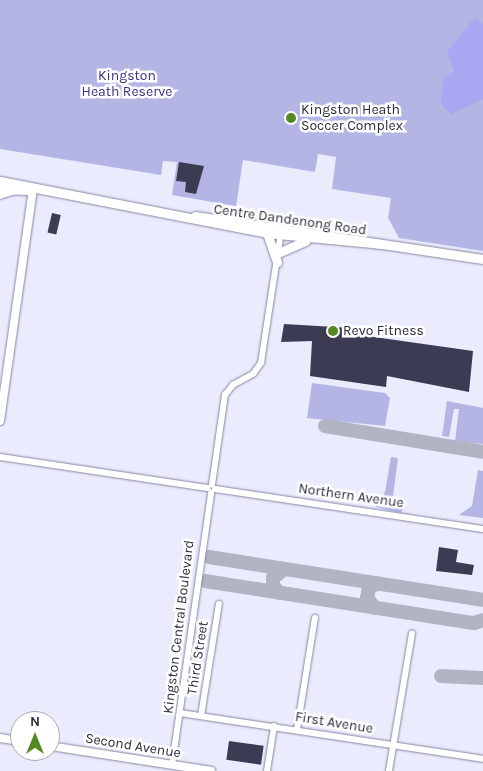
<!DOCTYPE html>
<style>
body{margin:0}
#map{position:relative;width:483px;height:771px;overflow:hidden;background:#eaebfd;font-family:Karla,sans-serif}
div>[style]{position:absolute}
.green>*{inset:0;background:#b4b5e5}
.water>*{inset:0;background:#a7a7f2}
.taxiway>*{height:14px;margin:-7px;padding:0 7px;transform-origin:7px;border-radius:7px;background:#b2b3c3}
.building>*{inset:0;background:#3b3c54;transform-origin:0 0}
.roads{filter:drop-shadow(0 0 1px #8686a2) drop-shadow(0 0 1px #8686a2)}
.street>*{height:5.5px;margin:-2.75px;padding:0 2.75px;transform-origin:2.75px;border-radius:2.75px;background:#fff}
.secondary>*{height:8px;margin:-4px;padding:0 4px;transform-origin:4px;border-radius:4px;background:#fff}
.primary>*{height:9px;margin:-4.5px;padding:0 4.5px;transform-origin:4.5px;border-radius:4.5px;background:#fff}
.dots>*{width:14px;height:14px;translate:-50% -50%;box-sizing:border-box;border:2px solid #fff;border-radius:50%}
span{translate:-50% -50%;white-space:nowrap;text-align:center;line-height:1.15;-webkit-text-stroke:5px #fff;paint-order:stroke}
.park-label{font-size:14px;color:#3c3186}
.poi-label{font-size:14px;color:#2b2c37}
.left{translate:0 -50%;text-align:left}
.street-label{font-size:14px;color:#2b2c37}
.north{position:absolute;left:10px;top:711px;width:50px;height:50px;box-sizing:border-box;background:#fff;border:1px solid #aaabaf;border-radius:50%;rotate:0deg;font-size:14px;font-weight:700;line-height:20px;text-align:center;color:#2b2c37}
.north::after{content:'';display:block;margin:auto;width:18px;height:22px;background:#538923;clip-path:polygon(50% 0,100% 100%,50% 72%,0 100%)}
</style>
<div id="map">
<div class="green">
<div style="clip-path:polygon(0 0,483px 0,483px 251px,399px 238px,388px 218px,391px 198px,332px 189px,336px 157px,318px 154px,315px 172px,243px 160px,236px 206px,172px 195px,177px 162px,163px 161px,161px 175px,0 149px)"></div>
<div style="clip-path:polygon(312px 383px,385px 393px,390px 398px,385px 426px,307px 418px)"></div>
<div style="clip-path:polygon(447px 401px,483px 408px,483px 444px,455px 441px,459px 409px,454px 409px,449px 437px,442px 436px)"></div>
<div style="clip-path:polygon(391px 457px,398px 458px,392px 504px,404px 506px,401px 513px,375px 507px,385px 492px)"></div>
<div style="clip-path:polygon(478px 470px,483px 471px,483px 518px,459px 515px,472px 506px)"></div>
</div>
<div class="water">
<div style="clip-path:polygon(475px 17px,483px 24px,483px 99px,451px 114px,441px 104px,443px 79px,454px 71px,447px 52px)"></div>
</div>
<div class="taxiway">
<div style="left:325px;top:426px;width:160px;rotate:9.3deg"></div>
<div style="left:209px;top:557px;width:277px;rotate:8.9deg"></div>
<div style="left:205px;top:581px;width:272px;rotate:8.9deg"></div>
<div style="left:474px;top:623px;width:9px;rotate:-18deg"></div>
<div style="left:280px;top:593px;width:10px;rotate:-135deg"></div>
<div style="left:273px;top:586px;width:8px;rotate:-90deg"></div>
<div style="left:273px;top:578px;width:14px;rotate:-39deg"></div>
<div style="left:375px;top:608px;width:13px;rotate:-129deg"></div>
<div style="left:367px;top:598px;width:10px;rotate:-79deg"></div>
<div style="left:369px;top:588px;width:10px;rotate:-29deg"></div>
<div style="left:441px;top:676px;width:42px;rotate:2.7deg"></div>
</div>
<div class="building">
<div style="clip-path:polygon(179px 162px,204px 166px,196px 194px,185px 192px,186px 182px,176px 181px)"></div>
<div style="left:52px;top:213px;width:9px;height:20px;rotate:13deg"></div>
<div style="clip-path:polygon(284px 324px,368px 329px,367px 336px,473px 351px,469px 392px,387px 376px,386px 387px,310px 376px,312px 341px,281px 342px)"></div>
<div style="clip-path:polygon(439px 547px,458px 550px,456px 562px,474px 565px,472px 575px,436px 571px)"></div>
<div style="left:229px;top:741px;width:35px;height:19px;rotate:8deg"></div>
</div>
<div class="roads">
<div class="street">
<div style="left:0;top:196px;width:16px;rotate:-18deg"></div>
<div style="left:0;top:457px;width:210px;rotate:8.5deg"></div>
<div style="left:212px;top:485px;width:91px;rotate:-81.8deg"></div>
<div style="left:225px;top:395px;width:13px;rotate:-51deg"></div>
<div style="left:233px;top:385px;width:23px;rotate:-29deg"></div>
<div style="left:253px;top:374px;width:14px;rotate:-54deg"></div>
<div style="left:261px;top:363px;width:133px;rotate:-81.3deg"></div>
<div style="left:215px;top:489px;width:271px;rotate:8.5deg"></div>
<div style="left:180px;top:713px;width:306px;rotate:8.6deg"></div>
<div style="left:201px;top:716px;width:113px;rotate:-80.9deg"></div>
<div style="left:297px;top:730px;width:113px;rotate:-80.9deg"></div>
<div style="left:172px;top:765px;width:275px;rotate:-81.8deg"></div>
<div style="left:267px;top:771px;width:45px;rotate:-81deg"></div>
<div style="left:389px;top:771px;width:139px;rotate:-80.5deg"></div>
</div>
<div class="secondary">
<div style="left:0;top:421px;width:233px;rotate:-81.9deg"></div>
<div style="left:0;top:738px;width:20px;rotate:9deg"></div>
<div style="left:50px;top:746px;width:163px;rotate:8.8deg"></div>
</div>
<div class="primary">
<div style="left:0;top:181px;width:272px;rotate:11deg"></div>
<div style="left:267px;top:233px;width:116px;rotate:5.5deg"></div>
<div style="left:0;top:189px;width:27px;rotate:2deg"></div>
<div style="left:195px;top:216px;width:291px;rotate:8.5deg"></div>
<div style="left:267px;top:233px;width:31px;rotate:71deg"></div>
<div style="left:278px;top:253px;width:30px;rotate:-24deg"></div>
</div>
</div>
<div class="dots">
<div style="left:291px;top:118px;background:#538923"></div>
<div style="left:333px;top:331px;background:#538923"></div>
</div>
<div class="park-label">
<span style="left:127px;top:84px">Kingston<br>Heath Reserve</span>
</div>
<div class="poi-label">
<span class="left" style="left:301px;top:118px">Kingston Heath<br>Soccer Complex</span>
<span class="left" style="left:343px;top:331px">Revo Fitness</span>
</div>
<div class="street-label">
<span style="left:290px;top:220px;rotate:8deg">Centre Dandenong Road</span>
<span style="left:351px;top:496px;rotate:8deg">Northern Avenue</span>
<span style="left:179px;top:627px;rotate:-83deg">Kingston Central Boulevard</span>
<span style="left:198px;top:658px;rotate:-81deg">Third Street</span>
<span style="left:334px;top:723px;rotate:9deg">First Avenue</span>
<span style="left:133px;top:746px;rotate:9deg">Second Avenue</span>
</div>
<div class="north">N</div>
</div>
